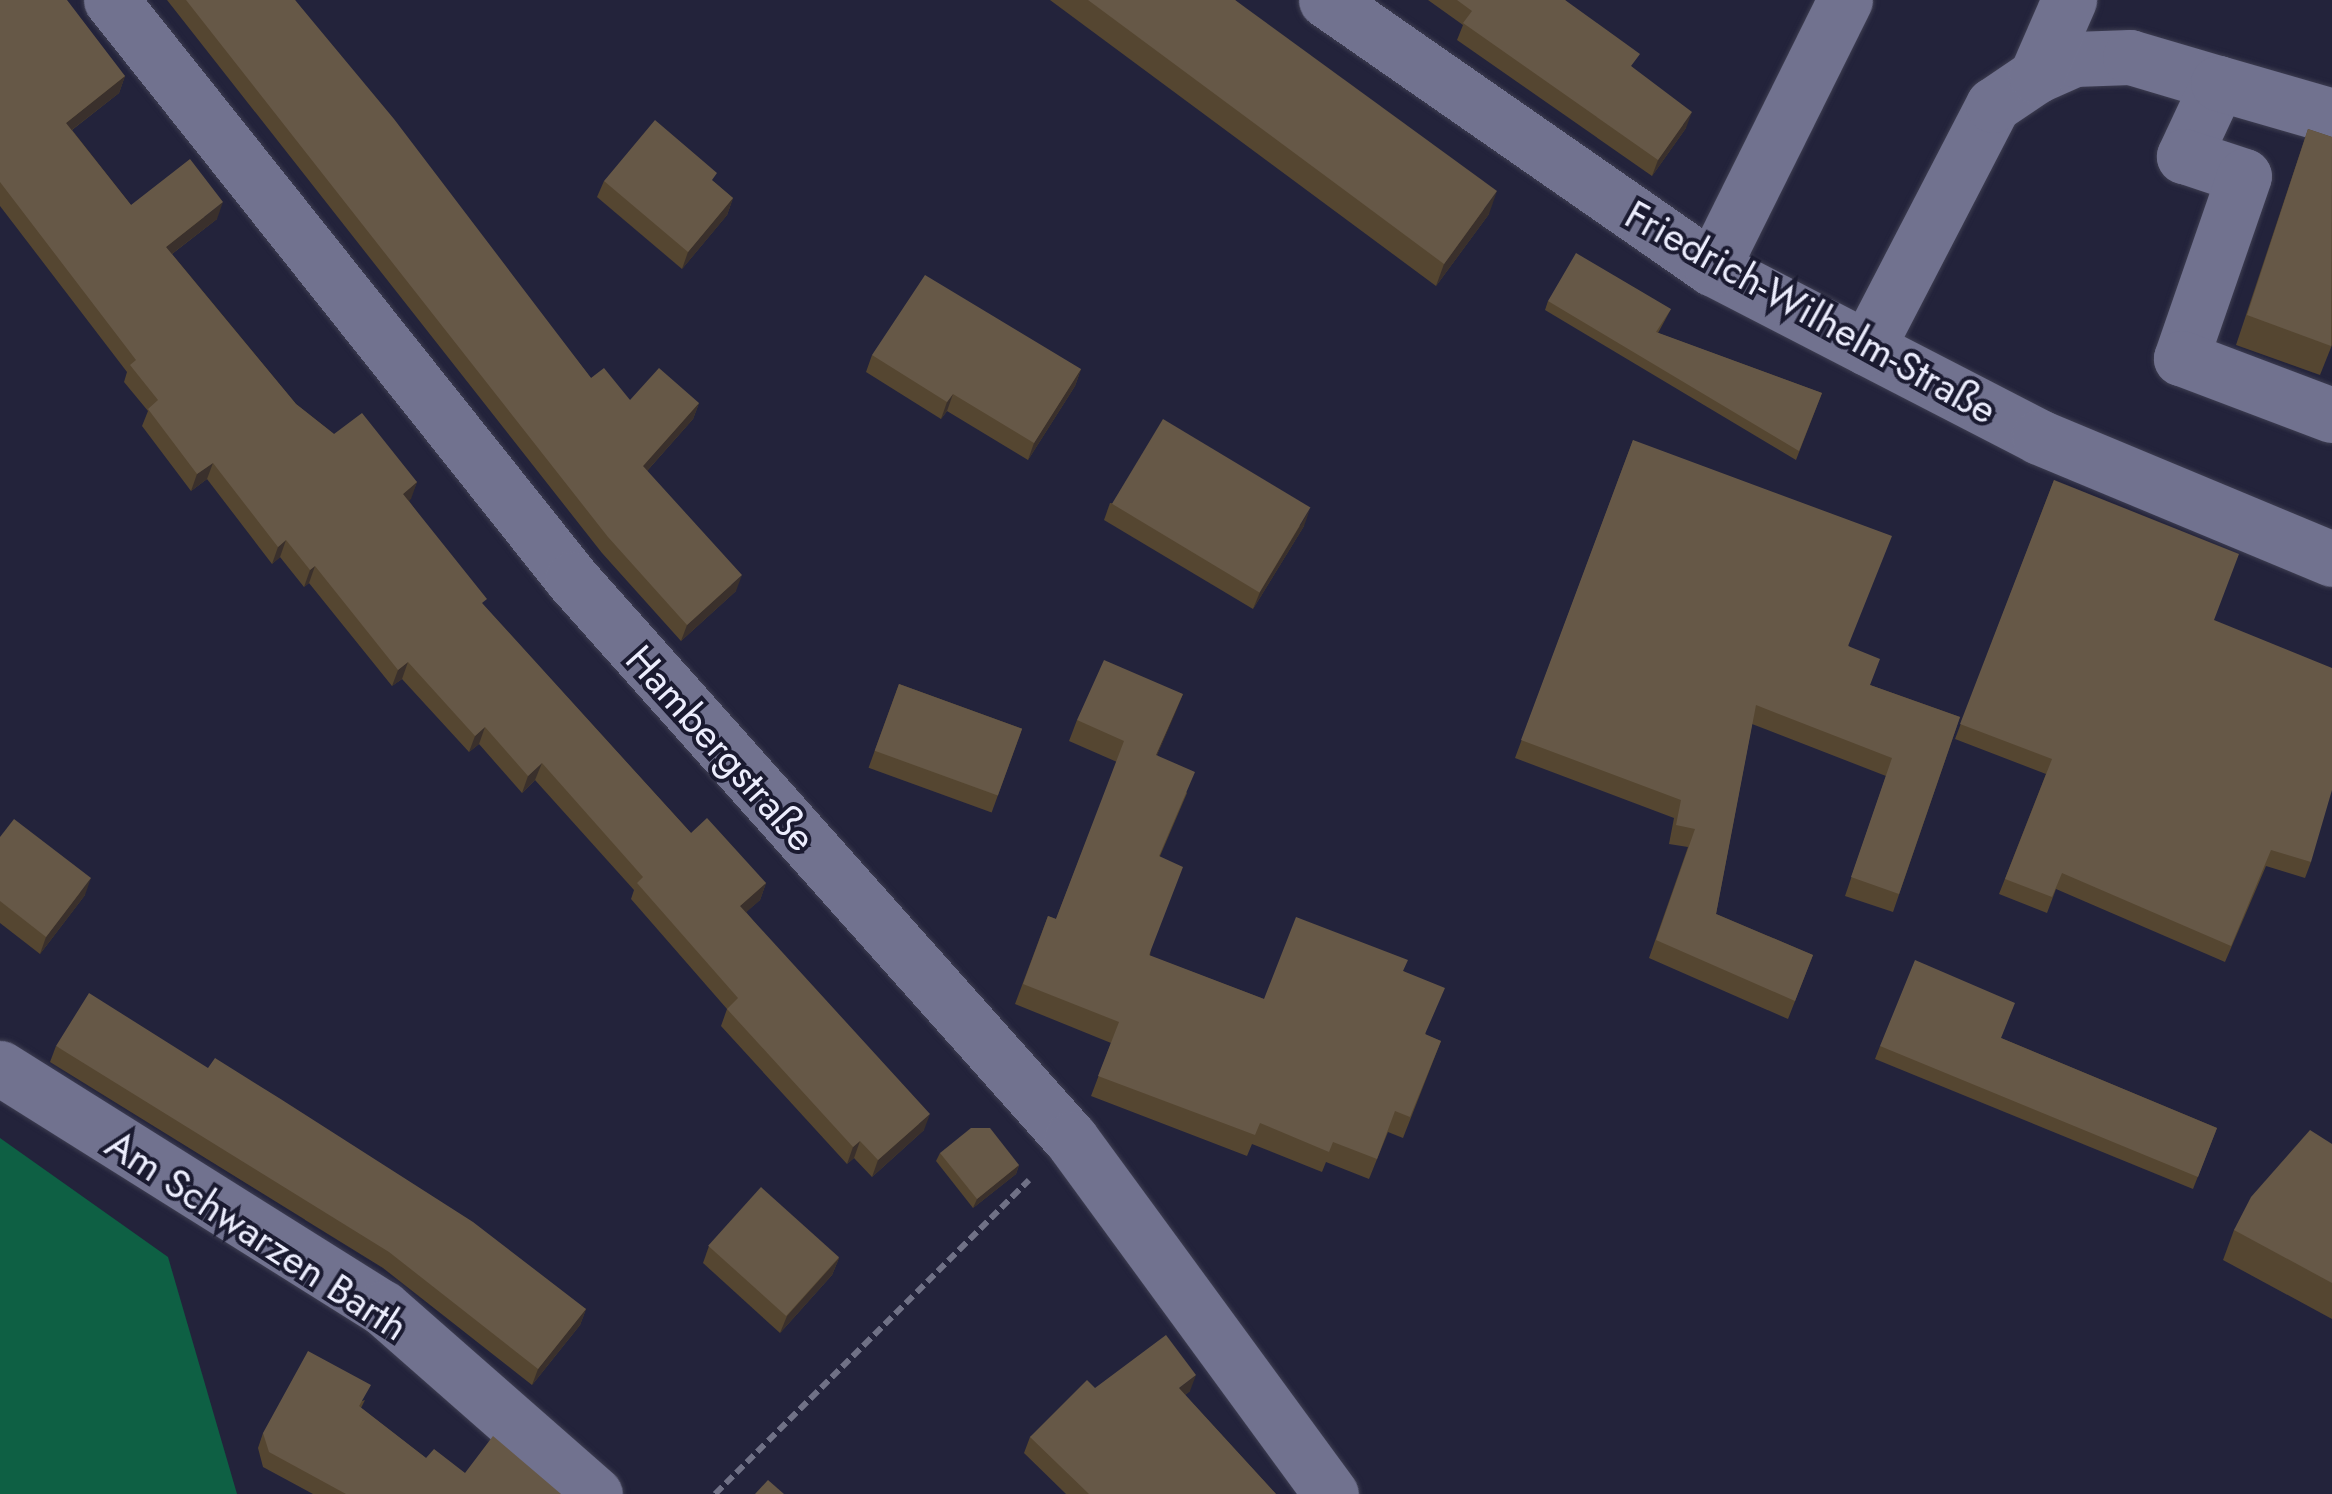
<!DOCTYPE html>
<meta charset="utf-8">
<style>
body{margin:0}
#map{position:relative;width:2332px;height:1494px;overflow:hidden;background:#23233b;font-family:Jost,sans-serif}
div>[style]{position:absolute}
.forest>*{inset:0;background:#0e6044}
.path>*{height:6px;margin-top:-3px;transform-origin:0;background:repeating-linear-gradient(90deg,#707186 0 10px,transparent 0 15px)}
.roads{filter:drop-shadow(0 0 2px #3e3e51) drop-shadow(0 0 2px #3e3e51)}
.minor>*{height:55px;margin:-27.5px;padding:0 27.5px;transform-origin:27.5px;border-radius:27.5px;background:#71728f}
.wall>*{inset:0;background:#554631;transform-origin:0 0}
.shaded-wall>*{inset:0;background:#3a302c}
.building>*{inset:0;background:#665847;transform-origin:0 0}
span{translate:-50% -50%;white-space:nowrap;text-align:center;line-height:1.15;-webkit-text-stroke:8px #1a1a30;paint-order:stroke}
.street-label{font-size:40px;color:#ecedfd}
</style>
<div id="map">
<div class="forest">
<div style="clip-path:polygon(0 1138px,168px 1257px,237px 1494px,0 1494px)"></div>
</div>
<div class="path">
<div style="left:715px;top:1494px;width:444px;rotate:-45deg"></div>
</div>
<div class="roads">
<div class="minor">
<div style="left:111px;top:0;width:740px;rotate:51.47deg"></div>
<div style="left:572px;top:579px;width:750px;rotate:48.3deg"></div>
<div style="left:1071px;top:1139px;width:440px;rotate:53.8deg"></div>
<div style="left:1326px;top:0;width:470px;rotate:34.8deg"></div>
<div style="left:1712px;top:268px;width:368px;rotate:27.3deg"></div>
<div style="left:2039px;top:437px;width:317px;rotate:22.6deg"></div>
<div style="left:2036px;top:76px;width:42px;rotate:-24.1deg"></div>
<div style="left:2074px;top:59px;width:56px;rotate:-2deg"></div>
<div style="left:2130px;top:57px;width:92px;rotate:16.5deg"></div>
<div style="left:2218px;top:83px;width:81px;rotate:115deg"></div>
<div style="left:2184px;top:156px;width:63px;rotate:18.4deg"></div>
<div style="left:2244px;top:176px;width:193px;rotate:109.1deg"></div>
<div style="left:2181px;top:358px;width:161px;rotate:20.7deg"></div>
<div style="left:2218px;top:83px;width:119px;rotate:16.1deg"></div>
<div style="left:1712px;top:268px;width:299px;rotate:-63.6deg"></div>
<div style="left:1867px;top:348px;width:274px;rotate:-62.6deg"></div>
<div style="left:1993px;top:105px;width:52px;rotate:-34deg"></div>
<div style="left:2036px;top:76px;width:83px;rotate:-66.5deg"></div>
<div style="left:0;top:1068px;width:452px;rotate:32.1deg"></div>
<div style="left:383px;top:1308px;width:282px;rotate:41.3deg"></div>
</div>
</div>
<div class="wall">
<div style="clip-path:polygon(0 0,125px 76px,119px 93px,72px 130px,131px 205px,217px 219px,172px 254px,296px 404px,334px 434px,417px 482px,409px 501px,484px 606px,691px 833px,766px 883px,760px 900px,746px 912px,924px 1130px,872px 1177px,854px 1158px,847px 1164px,721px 1026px,727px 1009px,631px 899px,634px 890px,535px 780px,522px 793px,479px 744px,469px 752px,402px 679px,392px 686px,309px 583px,304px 587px,280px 557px,272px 564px,207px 479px,191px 491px,142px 426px,148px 411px,124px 382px,127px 372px,0 206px)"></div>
<div style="clip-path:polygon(167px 0,295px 0,591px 378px,630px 400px,699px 403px,693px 419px,647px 471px,736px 591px,681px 641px,602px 553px)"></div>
<div style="clip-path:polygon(1050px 0,1235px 0,1489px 214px,1436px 286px)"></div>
<div style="clip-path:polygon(1428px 0,1565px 0,1634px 69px,1686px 128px,1652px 176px,1457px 40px,1463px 25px)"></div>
<div style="clip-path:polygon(2308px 129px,2332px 137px,2332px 345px,2320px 375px,2236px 345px)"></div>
<div style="clip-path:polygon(604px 181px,714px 182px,733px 198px,727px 215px,682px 269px,597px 197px)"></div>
<div style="clip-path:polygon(1548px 301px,1671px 309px,1658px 333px,1822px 393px,1796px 460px,1545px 310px)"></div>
<div style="clip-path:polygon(872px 355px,1081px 369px,1075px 386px,1028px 460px,947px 411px,941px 419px,866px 372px)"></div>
<div style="clip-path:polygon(1633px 440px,1849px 646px,1870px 685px,1960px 717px,1893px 912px,1845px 896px,1886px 776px,1752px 724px,1716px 914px,1813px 955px,1788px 1019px,1649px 958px,1688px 847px,1669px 844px,1674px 818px,1515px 758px)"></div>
<div style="clip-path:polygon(2054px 480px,2214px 620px,2311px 862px,2305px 878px,2266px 866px,2225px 962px,2056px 889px,2047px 913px,1999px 894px,2046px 774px,1955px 739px)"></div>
<div style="clip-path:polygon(1110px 503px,1304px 526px,1253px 609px,1104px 520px)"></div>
<div style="left:899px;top:684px;width:131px;height:89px;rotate:20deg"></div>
<div style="clip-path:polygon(1183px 694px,1157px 755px,1187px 793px,1160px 856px,1150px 956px,1264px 999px,1404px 971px,1426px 1035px,1441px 1041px,1403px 1138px,1388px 1132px,1369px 1179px,1326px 1162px,1322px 1172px,1252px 1144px,1247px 1156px,1091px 1096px,1111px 1043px,1015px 1004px,1048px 916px,1056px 919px,1117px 762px,1069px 741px,1077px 720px)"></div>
<div style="clip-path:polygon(0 837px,85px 895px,40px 954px,0 923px)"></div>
<div style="clip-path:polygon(2001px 1038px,2217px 1128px,2193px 1189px,1875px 1059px,1880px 1046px)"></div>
<div style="clip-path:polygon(56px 1046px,586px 1309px,580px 1325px,532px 1385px,383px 1268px,50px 1062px)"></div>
<div style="clip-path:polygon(2332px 1144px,2332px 1319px,2223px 1260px,2234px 1230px)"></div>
<div style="clip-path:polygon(940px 1153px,1019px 1165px,1016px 1174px,973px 1208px,936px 1161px)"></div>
<div style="clip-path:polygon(709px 1246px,839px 1258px,832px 1275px,780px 1333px,703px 1263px)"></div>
<div style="clip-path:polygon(1095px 1388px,1190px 1391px,1185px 1395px,1276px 1494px,1066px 1494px,1024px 1453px,1030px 1437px)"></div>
<div style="clip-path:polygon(365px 1400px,361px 1408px,426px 1458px,465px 1473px,561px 1494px,313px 1494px,263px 1467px,258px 1448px,263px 1433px)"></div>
</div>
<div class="shaded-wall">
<div style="clip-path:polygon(125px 76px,119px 93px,60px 139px,66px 123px)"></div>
<div style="clip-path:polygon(1692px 112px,1686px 128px,1652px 176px,1658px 160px)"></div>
<div style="clip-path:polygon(1497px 191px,1489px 214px,1436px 286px,1444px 264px)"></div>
<div style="clip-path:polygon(733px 198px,727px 215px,682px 269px,688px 252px)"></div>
<div style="clip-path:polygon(223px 202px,217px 219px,160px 263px,166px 247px)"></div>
<div style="clip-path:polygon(1081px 369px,1075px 386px,1028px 460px,1034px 443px)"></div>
<div style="clip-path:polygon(953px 394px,947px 411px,941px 419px,947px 402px)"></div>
<div style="clip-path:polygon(699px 403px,693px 419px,637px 482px,643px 466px)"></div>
<div style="clip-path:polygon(213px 463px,207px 479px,191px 491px,197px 474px)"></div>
<div style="clip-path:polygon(417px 482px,411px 499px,397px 510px,403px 494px)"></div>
<div style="clip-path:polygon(1310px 509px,1304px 526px,1253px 609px,1260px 592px)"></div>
<div style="clip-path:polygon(286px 540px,280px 557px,272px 564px,278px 547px)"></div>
<div style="clip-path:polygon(315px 566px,309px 583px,304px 587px,310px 570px)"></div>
<div style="clip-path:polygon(742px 575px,736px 591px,681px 641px,687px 625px)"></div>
<div style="clip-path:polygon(408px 662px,402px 679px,392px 686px,398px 670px)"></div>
<div style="clip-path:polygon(1183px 694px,1175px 714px,1148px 775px,1156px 755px)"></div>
<div style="clip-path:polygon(485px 727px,479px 744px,469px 752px,475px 736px)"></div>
<div style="clip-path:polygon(542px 763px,535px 780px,522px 793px,528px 776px)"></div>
<div style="clip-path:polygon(91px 878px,85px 895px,40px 954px,46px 937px)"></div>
<div style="clip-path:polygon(766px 883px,760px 900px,734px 923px,740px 906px)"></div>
<div style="clip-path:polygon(930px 1114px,924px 1130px,872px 1177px,878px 1160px)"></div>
<div style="clip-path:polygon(860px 1141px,854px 1158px,847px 1164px,853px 1147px)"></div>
<div style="clip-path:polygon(1019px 1165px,1016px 1174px,973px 1208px,977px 1199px)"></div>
<div style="clip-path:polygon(839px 1258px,832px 1275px,780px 1333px,787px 1316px)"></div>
<div style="clip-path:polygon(586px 1309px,580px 1325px,532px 1385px,538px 1369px)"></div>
<div style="clip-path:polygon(1196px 1375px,1190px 1391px,1173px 1404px,1179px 1388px)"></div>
</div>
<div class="building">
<div style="clip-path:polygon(0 0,67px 0,125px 76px,66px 123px,131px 205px,190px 159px,223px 202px,166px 247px,296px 404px,334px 434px,362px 413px,417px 482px,403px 494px,487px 599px,482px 603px,691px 833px,707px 818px,766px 883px,740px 906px,930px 1114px,878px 1160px,860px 1141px,853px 1147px,727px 1009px,738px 998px,637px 883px,643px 877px,542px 763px,528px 776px,485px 727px,475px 736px,408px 662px,398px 670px,315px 566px,310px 570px,286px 540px,278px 547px,213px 463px,197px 474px,148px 409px,158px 400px,130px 365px,136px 360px,0 182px)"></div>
<div style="clip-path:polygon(186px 0,295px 0,394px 119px,591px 378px,604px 368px,630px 400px,659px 368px,699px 403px,643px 466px,742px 575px,687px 625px,608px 537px)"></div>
<div style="clip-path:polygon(1088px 0,1235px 0,1497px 191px,1444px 264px)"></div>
<div style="clip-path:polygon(1457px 0,1565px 0,1640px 54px,1631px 66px,1692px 112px,1658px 160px,1463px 23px,1472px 11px)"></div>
<div style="clip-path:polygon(655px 120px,717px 173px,712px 180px,733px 198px,688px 252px,604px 181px)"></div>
<div style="clip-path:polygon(2308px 129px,2332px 137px,2331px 346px,2247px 315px)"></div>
<div style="clip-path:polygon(1576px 253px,1671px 309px,1656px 332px,1822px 393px,1799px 451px,1548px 301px)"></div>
<div style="clip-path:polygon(925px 275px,1081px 369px,1034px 443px,953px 394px,947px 402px,872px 355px)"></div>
<div style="left:1163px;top:419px;width:172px;height:99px;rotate:31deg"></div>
<div style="clip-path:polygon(1633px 440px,1892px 536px,1848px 646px,1880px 659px,1870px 685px,1960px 717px,1899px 894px,1851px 877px,1892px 758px,1756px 705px,1716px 914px,1813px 955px,1795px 1001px,1656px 940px,1695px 829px,1676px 825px,1681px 800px,1521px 740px)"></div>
<div style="clip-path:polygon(2054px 480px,2239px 554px,2214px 620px,2332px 668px,2332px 790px,2311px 862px,2271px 850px,2231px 946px,2062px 873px,2052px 897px,2005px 879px,2052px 759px,1960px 724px)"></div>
<div style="clip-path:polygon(1104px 660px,1183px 694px,1156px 755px,1195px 772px,1159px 856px,1183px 867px,1149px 955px,1264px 999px,1296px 917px,1408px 960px,1403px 971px,1445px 988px,1425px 1034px,1441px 1041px,1410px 1117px,1395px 1111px,1377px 1159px,1333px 1142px,1329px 1152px,1260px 1123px,1255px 1135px,1098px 1076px,1119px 1022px,1023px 984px,1048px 916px,1056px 919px,1124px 741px,1077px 720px)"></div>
<div style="left:899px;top:684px;width:131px;height:71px;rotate:20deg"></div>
<div style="clip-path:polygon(14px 819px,91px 878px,46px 937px,0 901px,0 837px)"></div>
<div style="clip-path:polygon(1915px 960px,2015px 1003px,2001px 1038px,2217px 1128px,2198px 1177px,1880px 1046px)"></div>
<div style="clip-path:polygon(89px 993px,208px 1068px,215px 1058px,279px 1098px,473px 1222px,586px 1309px,538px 1369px,389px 1252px,56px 1046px)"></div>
<div style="clip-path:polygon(971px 1128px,990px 1128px,1019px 1165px,977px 1199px,940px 1153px)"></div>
<div style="clip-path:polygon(2310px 1130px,2332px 1144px,2332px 1283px,2234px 1230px,2251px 1197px)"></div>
<div style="left:761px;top:1187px;width:105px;height:79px;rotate:42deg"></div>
<div style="clip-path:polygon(1166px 1335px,1196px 1375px,1179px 1388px,1276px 1494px,1089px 1494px,1030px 1437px,1087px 1380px,1095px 1388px)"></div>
<div style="clip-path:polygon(308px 1351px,371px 1385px,359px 1406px,426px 1458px,434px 1449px,465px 1473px,493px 1436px,561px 1494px,346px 1494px,269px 1452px,263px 1433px)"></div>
<div style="clip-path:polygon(768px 1480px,784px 1494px,755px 1494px)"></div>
</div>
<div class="street-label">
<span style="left:1811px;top:312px;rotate:29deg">Friedrich-Wilhelm-Straße</span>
<span style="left:721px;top:748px;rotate:48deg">Hambergstraße</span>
<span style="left:257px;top:1235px;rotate:33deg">Am Schwarzen Barth</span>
</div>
</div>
